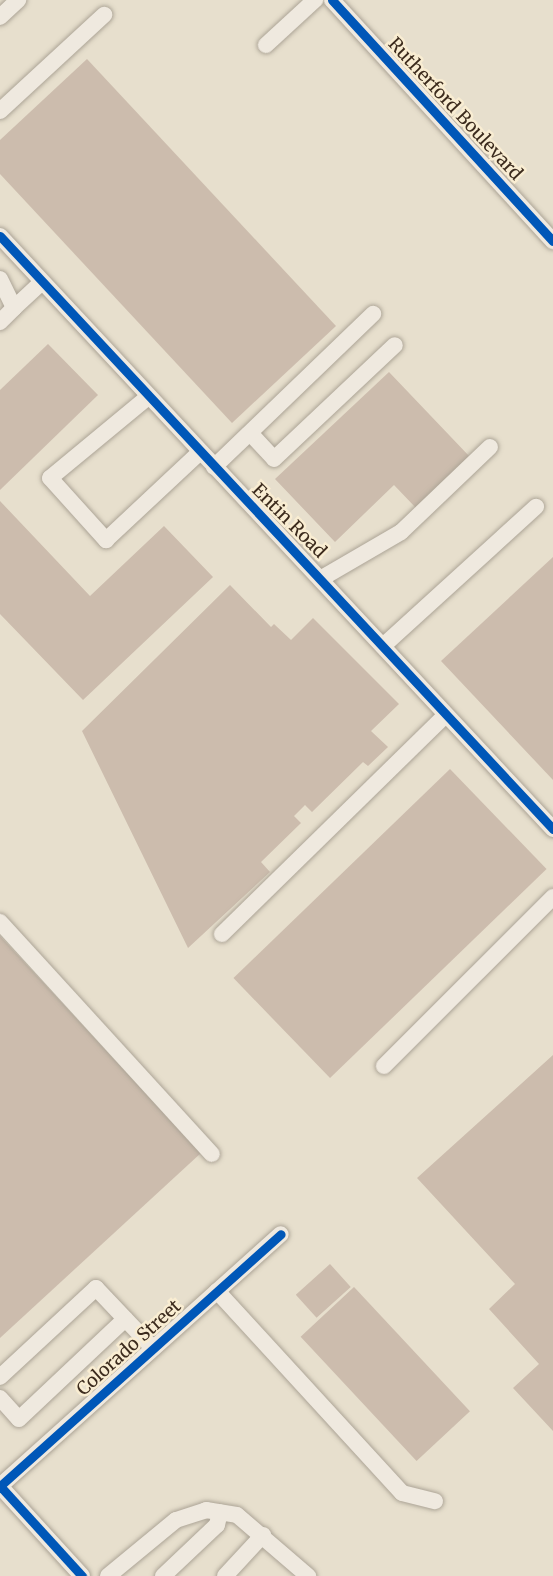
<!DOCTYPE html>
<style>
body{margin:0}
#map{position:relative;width:553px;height:1576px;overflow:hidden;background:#e7dfcd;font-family:Merriweather,serif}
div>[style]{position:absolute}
.building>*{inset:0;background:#ccbcad;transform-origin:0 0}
.roads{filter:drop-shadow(0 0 2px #aca496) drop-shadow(0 0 2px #aca496)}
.minor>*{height:16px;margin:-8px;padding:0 8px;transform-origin:8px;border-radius:8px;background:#efe9df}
.cycleway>*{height:9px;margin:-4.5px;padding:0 4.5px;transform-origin:4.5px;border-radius:4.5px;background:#0057b8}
span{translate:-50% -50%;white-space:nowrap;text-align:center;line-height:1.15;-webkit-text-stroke:5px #f9edd2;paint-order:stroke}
.street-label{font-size:18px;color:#3c2b1d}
</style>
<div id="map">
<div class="building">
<div style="clip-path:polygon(87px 59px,336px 326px,232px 423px,0 174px,0 140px)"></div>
<div style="clip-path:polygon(48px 344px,98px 395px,0 490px,0 390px)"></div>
<div style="clip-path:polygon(389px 372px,470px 457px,416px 508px,394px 485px,335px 542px,275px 479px)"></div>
<div style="clip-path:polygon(0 501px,90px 596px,164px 526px,213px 577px,83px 700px,0 614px)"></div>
<div style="clip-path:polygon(553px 557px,553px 780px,441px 661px)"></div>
<div style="clip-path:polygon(230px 585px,271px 627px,274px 624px,291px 640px,313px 618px,399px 704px,371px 731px,388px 747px,368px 766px,363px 762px,312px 812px,305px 805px,294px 816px,301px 823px,261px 862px,270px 872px,188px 948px,82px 731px)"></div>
<div style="left:450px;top:769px;width:139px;height:301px;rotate:46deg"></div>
<div style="clip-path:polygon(0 936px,201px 1153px,0 1338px)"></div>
<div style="clip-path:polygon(553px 1055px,553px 1431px,513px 1388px,539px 1364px,489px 1309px,515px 1284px,417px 1178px)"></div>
<div style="left:330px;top:1264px;width:31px;height:46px;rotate:48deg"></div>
<div style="left:354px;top:1287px;width:170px;height:73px;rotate:47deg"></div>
</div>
<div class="roads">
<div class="minor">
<div style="left:332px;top:0;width:327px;rotate:47.5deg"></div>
<div style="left:0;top:17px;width:25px;rotate:-43deg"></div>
<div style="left:266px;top:45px;width:67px;rotate:-42.6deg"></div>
<div style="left:0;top:111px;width:142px;rotate:-42.7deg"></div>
<div style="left:0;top:236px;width:811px;rotate:47deg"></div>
<div style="left:0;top:279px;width:32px;rotate:64deg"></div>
<div style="left:14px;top:308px;width:20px;rotate:135deg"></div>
<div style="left:14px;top:308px;width:38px;rotate:-43deg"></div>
<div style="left:148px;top:397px;width:127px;rotate:140.4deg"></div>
<div style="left:50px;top:478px;width:84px;rotate:47.9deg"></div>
<div style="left:106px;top:540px;width:129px;rotate:-43.1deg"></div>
<div style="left:250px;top:433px;width:35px;rotate:47deg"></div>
<div style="left:274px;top:459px;width:166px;rotate:-43.3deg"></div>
<div style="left:214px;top:467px;width:221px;rotate:-43.9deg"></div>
<div style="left:322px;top:578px;width:91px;rotate:-30.2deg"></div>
<div style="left:401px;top:532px;width:123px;rotate:-43.7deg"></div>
<div style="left:383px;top:646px;width:207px;rotate:-42.3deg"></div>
<div style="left:0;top:922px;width:314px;rotate:47.6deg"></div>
<div style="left:222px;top:934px;width:313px;rotate:-44.4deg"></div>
<div style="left:384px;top:1066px;width:239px;rotate:-45deg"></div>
<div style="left:217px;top:1291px;width:274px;rotate:47.5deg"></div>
<div style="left:402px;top:1493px;width:34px;rotate:14deg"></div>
<div style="left:0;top:1377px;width:131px;rotate:-42.8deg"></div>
<div style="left:96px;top:1288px;width:83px;rotate:46.5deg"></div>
<div style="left:0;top:1398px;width:28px;rotate:48deg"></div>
<div style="left:19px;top:1419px;width:146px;rotate:-43.3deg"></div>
<div style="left:82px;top:1576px;width:122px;rotate:-132.3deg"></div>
<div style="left:0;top:1486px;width:377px;rotate:-41.9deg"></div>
<div style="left:108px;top:1576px;width:88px;rotate:-39.5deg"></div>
<div style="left:176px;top:1520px;width:32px;rotate:-18deg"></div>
<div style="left:206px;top:1510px;width:31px;rotate:9deg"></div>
<div style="left:237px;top:1515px;width:94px;rotate:40.7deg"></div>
<div style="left:163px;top:1576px;width:74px;rotate:-43.4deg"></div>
<div style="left:217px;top:1525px;width:13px;rotate:-77deg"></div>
<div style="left:225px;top:1576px;width:56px;rotate:-47.2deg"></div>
</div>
</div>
<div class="cycleway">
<div style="left:332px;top:0;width:327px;rotate:47.5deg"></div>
<div style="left:0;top:236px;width:811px;rotate:47deg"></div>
<div style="left:82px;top:1576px;width:122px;rotate:-132.3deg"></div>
<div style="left:0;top:1486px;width:377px;rotate:-41.9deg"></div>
</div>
<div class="street-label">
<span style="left:455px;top:109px;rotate:47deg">Rutherford Boulevard</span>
<span style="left:289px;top:521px;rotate:45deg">Entin Road</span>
<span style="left:129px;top:1348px;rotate:-42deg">Colorado Street</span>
</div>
</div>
